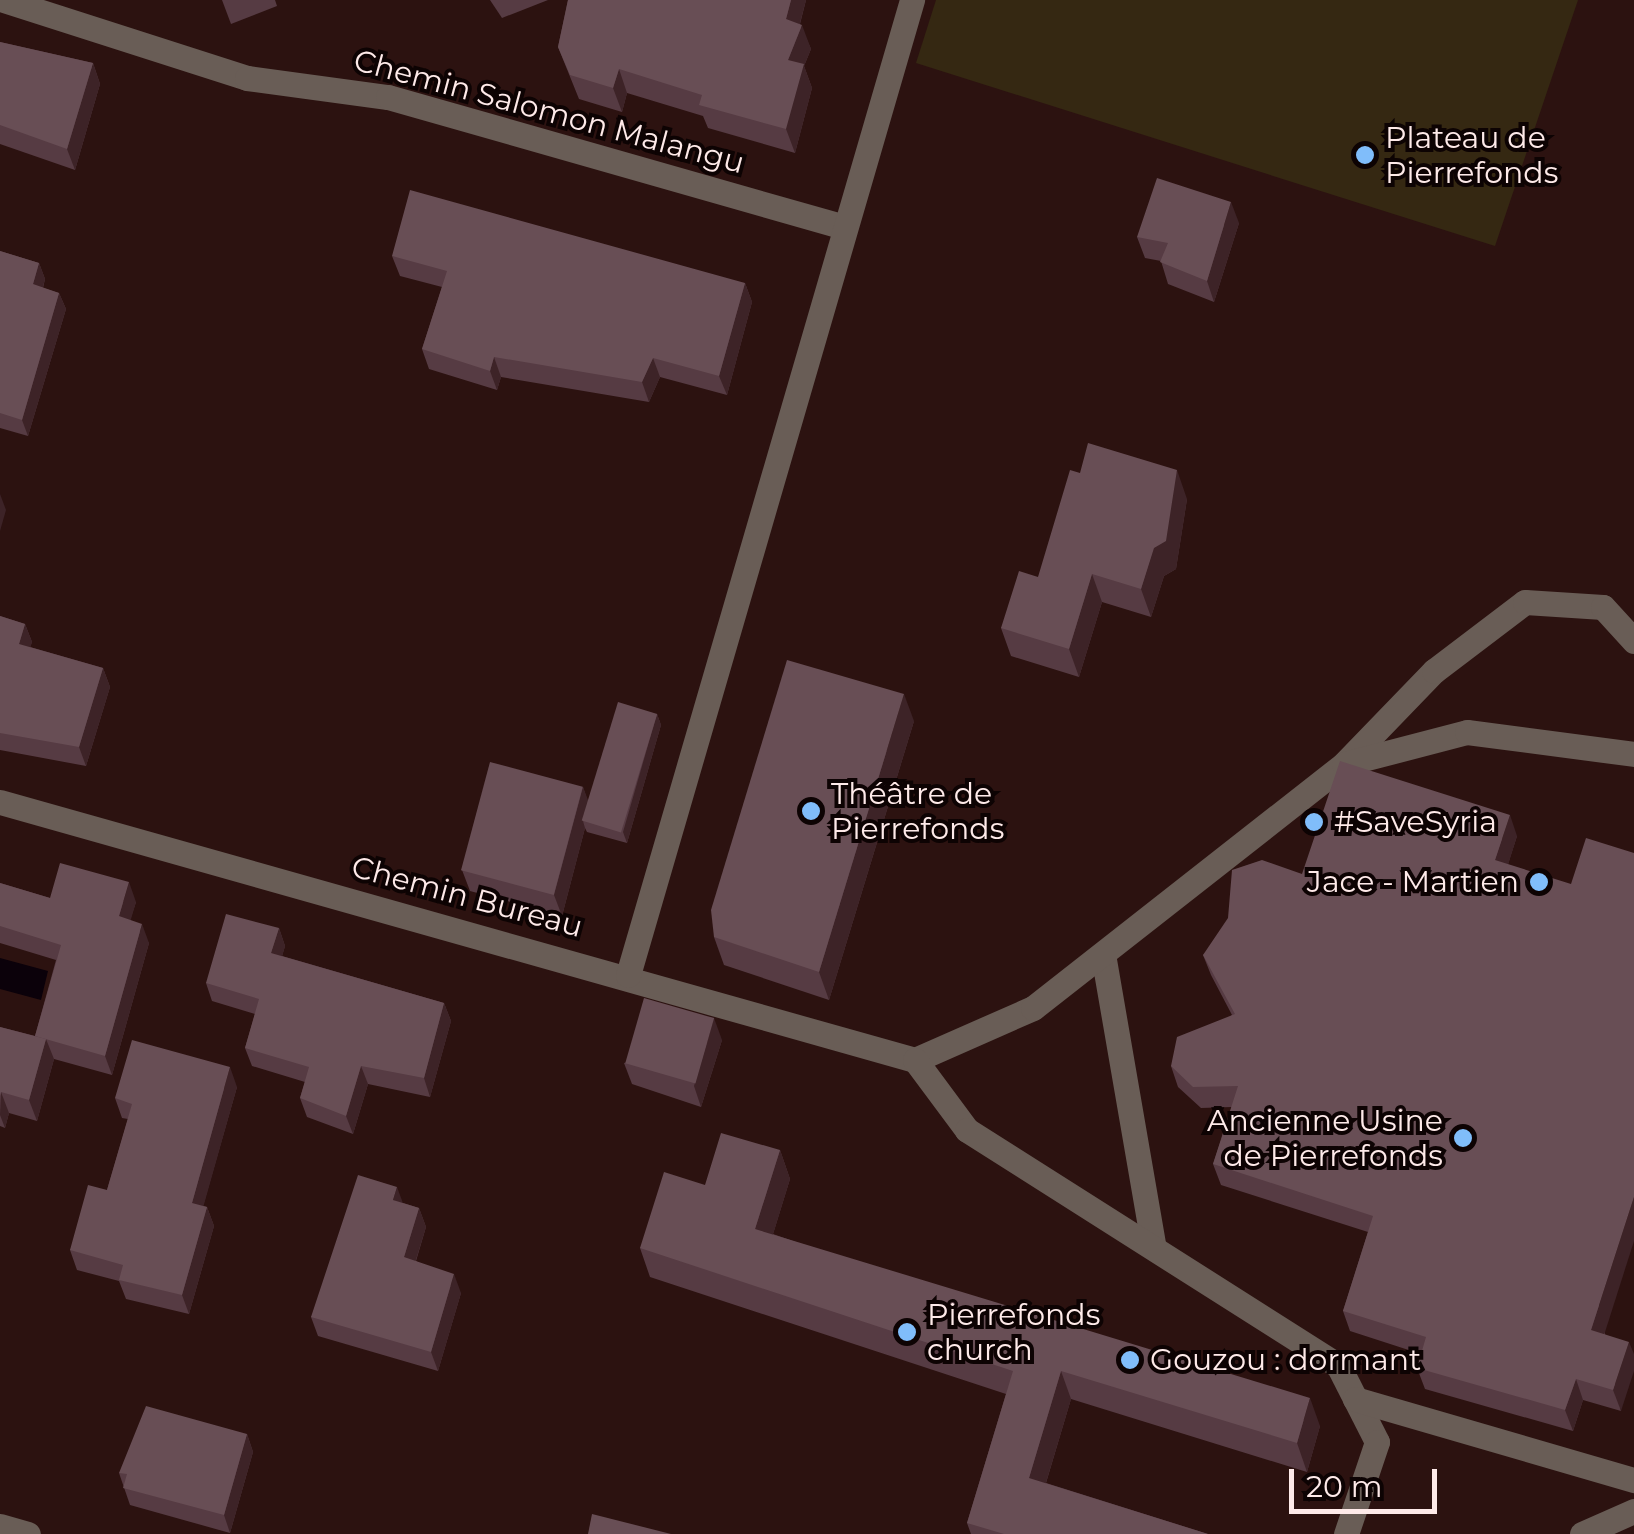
<!DOCTYPE html>
<meta charset="utf-8">
<style>
body{margin:0}
#map{position:relative;width:1634px;height:1534px;overflow:hidden;background:#2c1210;font-family:Montserrat,sans-serif}
div>[style]{position:absolute}
.green>*{inset:0;background:#352812}
.water>*{inset:0;background:#0b010a}
.street>*{height:25px;margin:-12.5px;padding:0 12.5px;transform-origin:12.5px;border-radius:12.5px;background:#695d56}
.wall>*{inset:0;background:#563b43}
.shaded-wall>*{inset:0;background:#3d2327}
.building>*{inset:0;background:#684e55;transform-origin:0 0}
.dots>*{width:28px;height:28px;translate:-50% -50%;box-sizing:border-box;border:5px solid #0d0303;border-radius:50%}
span{translate:-50% -50%;white-space:nowrap;text-align:center;line-height:1.15;-webkit-text-stroke:8px #0d0303;paint-order:stroke}
.street-label{font-size:30px;color:#feeae9}
.poi-label{font-size:30px;color:#feeae9}
.left{translate:0 -50%;text-align:left}
.right{translate:-100% -50%;text-align:right}
.scale{position:absolute;left:1289px;top:1469px;width:148px;height:45px;box-sizing:border-box;border:5px solid #feeae9;border-top:0;padding-left:12px;font-size:30px;line-height:35px;white-space:nowrap;color:#feeae9;-webkit-text-stroke:8px #0d0303;paint-order:stroke}
</style>
<div id="map">
<div class="green">
<div style="clip-path:polygon(936px 0,1578px 0,1495px 246px,916px 63px)"></div>
</div>
<div class="water">
<div style="clip-path:polygon(0 958px,48px 971px,41px 1000px,0 989px)"></div>
</div>
<div class="street">
<div style="left:4px;top:0;width:255px;rotate:17.8deg"></div>
<div style="left:247px;top:78px;width:142px;rotate:7.7deg"></div>
<div style="left:388px;top:97px;width:475px;rotate:15.9deg"></div>
<div style="left:1346px;top:762px;width:127px;rotate:-46deg"></div>
<div style="left:1434px;top:671px;width:114px;rotate:-37.2deg"></div>
<div style="left:1525px;top:602px;width:78px;rotate:3.7deg"></div>
<div style="left:1603px;top:607px;width:46px;rotate:47.6deg"></div>
<div style="left:0;top:802px;width:951px;rotate:15.75deg"></div>
<div style="left:1103px;top:954px;width:298px;rotate:80.2deg"></div>
<div style="left:628px;top:975px;width:1016px;rotate:-73.76deg"></div>
<div style="left:915px;top:1060px;width:129px;rotate:-23.8deg"></div>
<div style="left:1033px;top:1008px;width:395px;rotate:-38.1deg"></div>
<div style="left:1344px;top:764px;width:127px;rotate:-14.6deg"></div>
<div style="left:1467px;top:732px;width:168px;rotate:7.5deg"></div>
<div style="left:915px;top:1060px;width:87px;rotate:53.4deg"></div>
<div style="left:967px;top:1130px;width:439px;rotate:32.4deg"></div>
<div style="left:1338px;top:1365px;width:86px;rotate:63.1deg"></div>
<div style="left:1377px;top:1442px;width:97px;rotate:108.6deg"></div>
<div style="left:1355px;top:1399px;width:291px;rotate:16.2deg"></div>
<div style="left:0;top:1526px;width:29px;rotate:16deg"></div>
<div style="left:1582px;top:1534px;width:57px;rotate:-23.9deg"></div>
</div>
<div class="wall">
<div style="clip-path:polygon(222px 0,275px 0,277px 6px,231px 24px)"></div>
<div style="clip-path:polygon(490px 0,548px 0,502px 18px)"></div>
<div style="clip-path:polygon(568px 0,806px 0,800px 24px,811px 49px,804px 66px,812px 88px,795px 153px,708px 128px,703px 116px,627px 93px,622px 112px,579px 99px,558px 47px)"></div>
<div style="clip-path:polygon(0 42px,93px 63px,100px 84px,75px 170px,0 144px)"></div>
<div style="clip-path:polygon(1239px 223px,1214px 302px,1168px 284px,1161px 261px,1145px 258px,1137px 237px)"></div>
<div style="clip-path:polygon(0 251px,39px 263px,45px 279px,43px 288px,59px 293px,66px 309px,28px 436px,0 428px)"></div>
<div style="clip-path:polygon(392px 256px,745px 283px,752px 302px,727px 395px,660px 377px,649px 402px,501px 377px,497px 390px,429px 369px,422px 349px,442px 287px,400px 276px)"></div>
<div style="clip-path:polygon(1187px 499px,1176px 569px,1164px 576px,1151px 617px,1102px 602px,1079px 677px,1011px 656px,1001px 628px,1038px 577px)"></div>
<div style="clip-path:polygon(0 616px,25px 624px,32px 642px,30px 647px,103px 668px,110px 687px,86px 766px,0 750px)"></div>
<div style="clip-path:polygon(657px 714px,661px 725px,627px 843px,587px 832px,585px 828px,562px 916px,470px 891px,462px 870px,583px 787px,588px 802px)"></div>
<div style="clip-path:polygon(914px 721px,829px 1000px,724px 965px,714px 937px)"></div>
<div style="clip-path:polygon(1517px 836px,1508px 864px,1621px 1411px,1583px 1400px,1573px 1431px,1425px 1389px,1417px 1368px,1421px 1354px,1350px 1331px,1343px 1311px,1368px 1232px,1221px 1185px,1213px 1164px,1232px 1107px,1201px 1108px,1178px 1087px,1171px 1066px,1232px 1015px,1211px 975px,1203px 955px,1302px 874px)"></div>
<div style="clip-path:polygon(0 883px,50px 898px,136px 902px,130px 920px,149px 943px,112px 1075px,54px 1059px,37px 1121px,9px 1113px,5px 1128px,0 1126px,0 1027px,35px 1036px,56px 960px,0 943px)"></div>
<div style="clip-path:polygon(279px 928px,285px 946px,282px 956px,444px 1003px,451px 1021px,430px 1097px,368px 1084px,353px 1134px,307px 1117px,300px 1098px,305px 1082px,252px 1066px,245px 1048px,255px 1014px,212px 1001px,206px 983px)"></div>
<div style="clip-path:polygon(722px 1040px,701px 1107px,632px 1084px,624px 1063px)"></div>
<div style="clip-path:polygon(237px 1087px,203px 1206px,207px 1207px,214px 1226px,189px 1314px,126px 1299px,119px 1281px,77px 1270px,70px 1250px,107px 1190px,128px 1119px,122px 1118px,115px 1098px)"></div>
<div style="clip-path:polygon(780px 1150px,790px 1179px,773px 1234px,1320px 1426px,1307px 1472px,1071px 1399px,1046px 1483px,1208px 1534px,971px 1534px,967px 1523px,1006px 1394px,650px 1277px,640px 1248px,705px 1185px)"></div>
<div style="clip-path:polygon(403px 1203px,419px 1208px,426px 1227px,416px 1261px,461px 1293px,438px 1371px,318px 1336px,311px 1317px)"></div>
<div style="clip-path:polygon(247px 1434px,253px 1452px,230px 1533px,130px 1505px,119px 1473px)"></div>
</div>
<div class="shaded-wall">
<div style="clip-path:polygon(791px 0,806px 0,795px 42px,786px 19px)"></div>
<div style="clip-path:polygon(802px 25px,811px 49px,804px 66px,812px 88px,795px 153px,786px 129px,788px 60px)"></div>
<div style="clip-path:polygon(93px 63px,100px 84px,75px 170px,67px 149px)"></div>
<div style="clip-path:polygon(619px 69px,627px 93px,622px 112px,613px 88px)"></div>
<div style="clip-path:polygon(1231px 202px,1239px 223px,1214px 302px,1207px 281px)"></div>
<div style="clip-path:polygon(39px 263px,45px 279px,39px 301px,33px 284px)"></div>
<div style="clip-path:polygon(745px 283px,752px 302px,727px 395px,719px 376px)"></div>
<div style="clip-path:polygon(59px 293px,66px 309px,28px 436px,22px 420px)"></div>
<div style="clip-path:polygon(494px 357px,501px 377px,497px 390px,490px 371px)"></div>
<div style="clip-path:polygon(653px 358px,660px 377px,649px 402px,642px 382px)"></div>
<div style="clip-path:polygon(1177px 470px,1187px 499px,1176px 569px,1164px 576px,1151px 617px,1141px 589px)"></div>
<div style="clip-path:polygon(0 494px,6px 510px,0 531px)"></div>
<div style="clip-path:polygon(1092px 574px,1102px 602px,1079px 677px,1069px 649px)"></div>
<div style="clip-path:polygon(25px 624px,32px 642px,26px 662px,19px 644px)"></div>
<div style="clip-path:polygon(103px 668px,110px 687px,86px 766px,79px 747px)"></div>
<div style="clip-path:polygon(904px 694px,914px 721px,829px 1000px,819px 972px)"></div>
<div style="clip-path:polygon(657px 714px,661px 725px,627px 843px,623px 832px)"></div>
<div style="clip-path:polygon(583px 787px,591px 808px,583px 821px,585px 828px,562px 916px,554px 895px)"></div>
<div style="clip-path:polygon(1510px 815px,1517px 836px,1503px 881px,1495px 860px)"></div>
<div style="clip-path:polygon(129px 882px,136px 902px,126px 936px,119px 916px)"></div>
<div style="clip-path:polygon(142px 924px,149px 943px,112px 1075px,105px 1056px)"></div>
<div style="clip-path:polygon(279px 928px,285px 946px,278px 971px,271px 953px)"></div>
<div style="clip-path:polygon(444px 1003px,451px 1021px,430px 1097px,424px 1078px)"></div>
<div style="clip-path:polygon(714px 1018px,722px 1040px,701px 1107px,694px 1086px)"></div>
<div style="clip-path:polygon(46px 1039px,54px 1059px,37px 1121px,29px 1100px)"></div>
<div style="clip-path:polygon(361px 1066px,368px 1084px,353px 1134px,346px 1116px)"></div>
<div style="clip-path:polygon(230px 1067px,237px 1087px,199px 1222px,192px 1203px)"></div>
<div style="clip-path:polygon(1px 1092px,9px 1113px,5px 1128px,0 1115px)"></div>
<div style="clip-path:polygon(780px 1150px,790px 1179px,766px 1257px,755px 1229px)"></div>
<div style="clip-path:polygon(397px 1187px,404px 1206px,393px 1200px)"></div>
<div style="clip-path:polygon(1634px 1197px,1634px 1241px,1599px 1351px,1591px 1330px)"></div>
<div style="clip-path:polygon(207px 1207px,214px 1226px,189px 1314px,182px 1295px)"></div>
<div style="clip-path:polygon(419px 1208px,426px 1227px,411px 1276px,404px 1257px)"></div>
<div style="clip-path:polygon(454px 1274px,461px 1293px,438px 1371px,431px 1352px)"></div>
<div style="clip-path:polygon(1629px 1342px,1634px 1354px,1634px 1371px,1621px 1411px,1613px 1390px)"></div>
<div style="clip-path:polygon(1061px 1371px,1071px 1399px,1039px 1506px,1029px 1478px)"></div>
<div style="clip-path:polygon(1576px 1379px,1583px 1400px,1573px 1431px,1565px 1410px)"></div>
<div style="clip-path:polygon(1310px 1398px,1320px 1426px,1307px 1472px,1297px 1443px)"></div>
<div style="clip-path:polygon(247px 1434px,253px 1452px,230px 1533px,224px 1515px)"></div>
</div>
<div class="building">
<div style="clip-path:polygon(568px 0,791px 0,786px 19px,802px 25px,788px 60px,804px 64px,786px 129px,699px 105px,702px 95px,619px 69px,613px 88px,570px 75px,558px 47px)"></div>
<div style="clip-path:polygon(0 42px,93px 63px,67px 149px,0 125px)"></div>
<div style="clip-path:polygon(1157px 178px,1231px 202px,1207px 281px,1160px 262px,1168px 243px,1137px 237px)"></div>
<div style="clip-path:polygon(410px 190px,745px 283px,719px 376px,653px 358px,642px 382px,494px 357px,490px 371px,422px 349px,447px 271px,392px 256px)"></div>
<div style="clip-path:polygon(0 251px,39px 263px,33px 284px,59px 293px,22px 420px,0 413px)"></div>
<div style="clip-path:polygon(1088px 443px,1177px 470px,1166px 541px,1154px 548px,1141px 589px,1092px 574px,1069px 649px,1001px 628px,1019px 571px,1038px 577px,1070px 470px,1080px 473px)"></div>
<div style="clip-path:polygon(0 616px,25px 624px,19px 644px,103px 668px,79px 747px,0 733px)"></div>
<div style="clip-path:polygon(787px 660px,904px 694px,819px 972px,714px 937px,711px 910px)"></div>
<div style="left:618px;top:702px;width:41px;height:124px;rotate:17deg"></div>
<div style="clip-path:polygon(1340px 761px,1510px 815px,1495px 860px,1571px 884px,1586px 838px,1634px 853px,1634px 1197px,1591px 1330px,1629px 1342px,1613px 1390px,1576px 1379px,1565px 1410px,1417px 1368px,1426px 1337px,1343px 1311px,1373px 1216px,1213px 1164px,1238px 1086px,1193px 1087px,1171px 1066px,1177px 1037px,1235px 1014px,1203px 955px,1228px 918px,1232px 870px,1262px 860px,1302px 874px)"></div>
<div style="left:490px;top:762px;width:96px;height:112px;rotate:15deg"></div>
<div style="clip-path:polygon(60px 863px,129px 882px,119px 916px,142px 924px,105px 1056px,35px 1036px,61px 945px,0 926px,0 883px,50px 898px)"></div>
<div style="clip-path:polygon(226px 914px,279px 928px,271px 953px,444px 1003px,424px 1078px,361px 1066px,346px 1116px,300px 1098px,309px 1067px,245px 1048px,259px 999px,206px 983px)"></div>
<div style="left:644px;top:998px;width:73px;height:68px;rotate:16deg"></div>
<div style="clip-path:polygon(0 1027px,46px 1039px,29px 1100px,1px 1092px,0 1096px)"></div>
<div style="clip-path:polygon(132px 1040px,230px 1067px,192px 1203px,207px 1207px,182px 1295px,119px 1280px,123px 1265px,70px 1250px,88px 1185px,107px 1190px,132px 1104px,115px 1098px)"></div>
<div style="clip-path:polygon(721px 1133px,780px 1150px,755px 1229px,1310px 1398px,1297px 1443px,1061px 1371px,1029px 1478px,1208px 1534px,1004px 1534px,967px 1523px,1013px 1371px,640px 1248px,664px 1172px,705px 1185px)"></div>
<div style="clip-path:polygon(358px 1175px,397px 1187px,393px 1200px,419px 1208px,404px 1257px,454px 1274px,431px 1352px,311px 1317px)"></div>
<div style="clip-path:polygon(146px 1406px,247px 1434px,224px 1515px,123px 1488px,127px 1474px,119px 1473px)"></div>
<div style="clip-path:polygon(592px 1514px,671px 1534px,588px 1534px)"></div>
</div>
<div class="dots">
<div style="left:1365px;top:155px;background:#80bdfa"></div>
<div style="left:811px;top:811px;background:#80bdfa"></div>
<div style="left:1314px;top:822px;background:#80bdfa"></div>
<div style="left:1539px;top:882px;background:#80bdfa"></div>
<div style="left:1463px;top:1138px;background:#80bdfa"></div>
<div style="left:907px;top:1332px;background:#80bdfa"></div>
<div style="left:1130px;top:1360px;background:#80bdfa"></div>
</div>
<div class="street-label">
<span style="left:549px;top:112px;rotate:15deg">Chemin Salomon Malangu</span>
<span style="left:467px;top:897px;rotate:15deg">Chemin Bureau</span>
</div>
<div class="poi-label">
<span class="left" style="left:1385px;top:155px">Plateau de<br>Pierrefonds</span>
<span class="left" style="left:831px;top:811px">Théâtre de<br>Pierrefonds</span>
<span class="left" style="left:1334px;top:822px">#SaveSyria</span>
<span class="right" style="left:1519px;top:882px">Jace - Martien</span>
<span class="right" style="left:1443px;top:1138px">Ancienne Usine<br>de Pierrefonds</span>
<span class="left" style="left:927px;top:1332px">Pierrefonds<br>church</span>
<span class="left" style="left:1150px;top:1360px">Gouzou : dormant</span>
</div>
<div class="scale">20 m</div>
</div>
